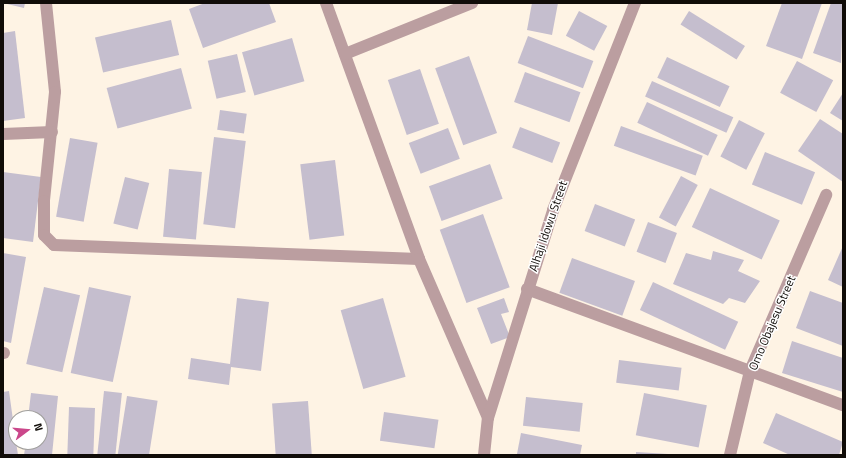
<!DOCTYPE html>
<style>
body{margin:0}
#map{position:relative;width:846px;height:458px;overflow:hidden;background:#fef3e4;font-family:"Titillium Web",sans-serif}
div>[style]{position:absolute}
.building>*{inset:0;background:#c5bece;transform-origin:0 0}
.street>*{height:12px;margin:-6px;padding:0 6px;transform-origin:6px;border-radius:6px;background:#bb9ea0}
span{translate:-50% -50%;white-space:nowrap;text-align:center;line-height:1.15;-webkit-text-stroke:3px #fff;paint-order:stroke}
.street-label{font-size:12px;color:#100c08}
.frame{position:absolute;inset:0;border:4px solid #100c08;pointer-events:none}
.north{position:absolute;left:8px;top:410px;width:40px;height:40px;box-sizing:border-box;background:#fff;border:1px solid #9f9e9c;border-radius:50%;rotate:74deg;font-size:11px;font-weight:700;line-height:16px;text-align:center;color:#100c08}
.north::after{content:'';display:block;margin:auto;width:14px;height:18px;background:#cb478b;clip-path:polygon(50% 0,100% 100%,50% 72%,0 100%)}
</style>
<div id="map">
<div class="building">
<div style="clip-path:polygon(3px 3px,25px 3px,24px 8px)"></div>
<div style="clip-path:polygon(205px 3px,269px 3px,276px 22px,203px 48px,189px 9px)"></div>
<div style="clip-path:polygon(532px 3px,558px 3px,552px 35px,527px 30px)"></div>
<div style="clip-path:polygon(782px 3px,822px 3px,802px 59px,766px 46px)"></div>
<div style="clip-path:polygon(831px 3px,843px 3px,841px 63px,813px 53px)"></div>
<div style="left:579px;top:11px;width:32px;height:28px;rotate:28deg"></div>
<div style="left:689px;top:11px;width:66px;height:16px;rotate:32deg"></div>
<div style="left:171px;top:20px;width:36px;height:78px;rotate:77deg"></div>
<div style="clip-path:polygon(15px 31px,25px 118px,3px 121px,3px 33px)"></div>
<div style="left:528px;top:36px;width:70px;height:29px;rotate:21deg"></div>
<div style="left:292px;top:38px;width:45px;height:52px;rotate:74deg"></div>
<div style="left:237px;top:54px;width:39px;height:30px;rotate:77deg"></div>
<div style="left:469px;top:56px;width:82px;height:36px;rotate:70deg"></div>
<div style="left:667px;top:57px;width:69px;height:23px;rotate:25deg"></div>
<div style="left:797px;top:61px;width:41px;height:36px;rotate:28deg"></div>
<div style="left:181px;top:68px;width:42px;height:77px;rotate:75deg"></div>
<div style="left:420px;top:69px;width:58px;height:34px;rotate:71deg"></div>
<div style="left:525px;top:72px;width:59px;height:32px;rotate:20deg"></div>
<div style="left:652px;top:81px;width:89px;height:17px;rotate:24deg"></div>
<div style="clip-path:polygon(843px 93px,843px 121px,830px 113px)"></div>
<div style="left:647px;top:102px;width:78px;height:23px;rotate:25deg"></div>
<div style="left:220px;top:110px;width:27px;height:20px;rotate:8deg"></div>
<div style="clip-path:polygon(820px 119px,843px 134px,843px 182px,798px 151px)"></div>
<div style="left:739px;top:120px;width:29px;height:41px;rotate:27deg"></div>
<div style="left:621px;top:126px;width:87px;height:21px;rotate:20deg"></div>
<div style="left:520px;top:127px;width:43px;height:22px;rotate:21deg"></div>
<div style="left:448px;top:128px;width:33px;height:42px;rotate:69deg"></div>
<div style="left:214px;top:137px;width:32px;height:88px;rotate:7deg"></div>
<div style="left:70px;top:138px;width:28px;height:80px;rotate:10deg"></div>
<div style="left:765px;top:152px;width:54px;height:35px;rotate:22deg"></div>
<div style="left:335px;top:160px;width:76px;height:35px;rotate:83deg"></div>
<div style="left:490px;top:164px;width:37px;height:65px;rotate:70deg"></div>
<div style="left:169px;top:169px;width:33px;height:68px;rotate:5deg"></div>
<div style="clip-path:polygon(3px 172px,41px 177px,33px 242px,3px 238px)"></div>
<div style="left:681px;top:176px;width:19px;height:47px;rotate:28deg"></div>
<div style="left:125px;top:177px;width:25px;height:48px;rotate:14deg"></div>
<div style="left:710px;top:188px;width:77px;height:43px;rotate:25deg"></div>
<div style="left:595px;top:204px;width:43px;height:29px;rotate:21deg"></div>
<div style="left:483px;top:214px;width:78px;height:46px;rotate:70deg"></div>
<div style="left:648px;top:222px;width:31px;height:32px;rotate:21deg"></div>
<div style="clip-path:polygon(843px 246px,843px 287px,828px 280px)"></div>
<div style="clip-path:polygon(713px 251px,744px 260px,738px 271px,760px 281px,745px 303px,729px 298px,723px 304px,673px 284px,686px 253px,711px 260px)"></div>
<div style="clip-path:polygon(3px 253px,26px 257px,11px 343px,3px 341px)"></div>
<div style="left:572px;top:258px;width:67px;height:37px;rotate:20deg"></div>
<div style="left:653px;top:282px;width:94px;height:31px;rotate:25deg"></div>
<div style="left:44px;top:287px;width:37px;height:79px;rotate:13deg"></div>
<div style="left:89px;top:287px;width:43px;height:88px;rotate:12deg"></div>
<div style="clip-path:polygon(810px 291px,843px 303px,843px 346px,796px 328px)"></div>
<div style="clip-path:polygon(237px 298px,269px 302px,261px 371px,231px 367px,229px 385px,188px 379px,191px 358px,230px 364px)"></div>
<div style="left:383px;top:298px;width:82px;height:44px;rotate:74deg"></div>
<div style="clip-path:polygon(504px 298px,509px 312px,501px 314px,510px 337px,491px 344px,477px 308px)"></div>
<div style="clip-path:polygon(792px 341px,843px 358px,843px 392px,782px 373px)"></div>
<div style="left:619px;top:360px;width:63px;height:23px;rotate:7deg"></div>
<div style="clip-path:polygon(9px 391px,16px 442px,18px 455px,3px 455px,3px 392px)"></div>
<div style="left:104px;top:391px;width:18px;height:64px;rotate:6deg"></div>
<div style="clip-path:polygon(31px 393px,58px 396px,52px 455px,24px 455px,26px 442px,40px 442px,40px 418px,28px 418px)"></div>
<div style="left:644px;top:393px;width:64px;height:43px;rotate:11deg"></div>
<div style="left:127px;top:396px;width:31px;height:60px;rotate:9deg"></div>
<div style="left:526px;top:397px;width:57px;height:29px;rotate:6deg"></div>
<div style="left:308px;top:401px;width:54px;height:36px;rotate:86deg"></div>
<div style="left:69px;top:407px;width:26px;height:48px;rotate:2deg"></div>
<div style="left:384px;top:412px;width:55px;height:29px;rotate:8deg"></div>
<div style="clip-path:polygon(776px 413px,843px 442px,839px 455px,790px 455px,763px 443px)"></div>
<div style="clip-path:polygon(521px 433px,582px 445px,580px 455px,517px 454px)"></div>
<div style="clip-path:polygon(636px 452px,668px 454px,668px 455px,636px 455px)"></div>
</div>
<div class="street">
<div style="left:46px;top:3px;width:89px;rotate:84.2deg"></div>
<div style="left:55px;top:92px;width:110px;rotate:95.8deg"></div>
<div style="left:44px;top:201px;width:34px;rotate:90deg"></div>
<div style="left:44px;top:235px;width:14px;rotate:45deg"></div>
<div style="left:54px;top:245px;width:365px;rotate:2.2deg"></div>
<div style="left:326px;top:3px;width:272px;rotate:70deg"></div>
<div style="left:419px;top:259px;width:173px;rotate:66.5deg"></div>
<div style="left:345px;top:54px;width:137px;rotate:-21.9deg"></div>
<div style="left:3px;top:134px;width:49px;rotate:-2.3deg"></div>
<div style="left:527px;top:289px;width:337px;rotate:20.2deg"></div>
<div style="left:3px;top:353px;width:1px"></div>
<div style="left:484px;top:455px;width:37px;rotate:-84deg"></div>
<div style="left:488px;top:418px;width:218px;rotate:-72.6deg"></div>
<div style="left:553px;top:210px;width:223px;rotate:-68.4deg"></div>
<div style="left:730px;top:455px;width:86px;rotate:-76.6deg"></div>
<div style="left:750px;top:371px;width:192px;rotate:-66.6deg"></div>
</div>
<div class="street-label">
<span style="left:548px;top:226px;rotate:-71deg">Alhaji Idowu Street</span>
<span style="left:772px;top:323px;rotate:-67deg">Omo Obajesu Street</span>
</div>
<div class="frame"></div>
<div class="north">N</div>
</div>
